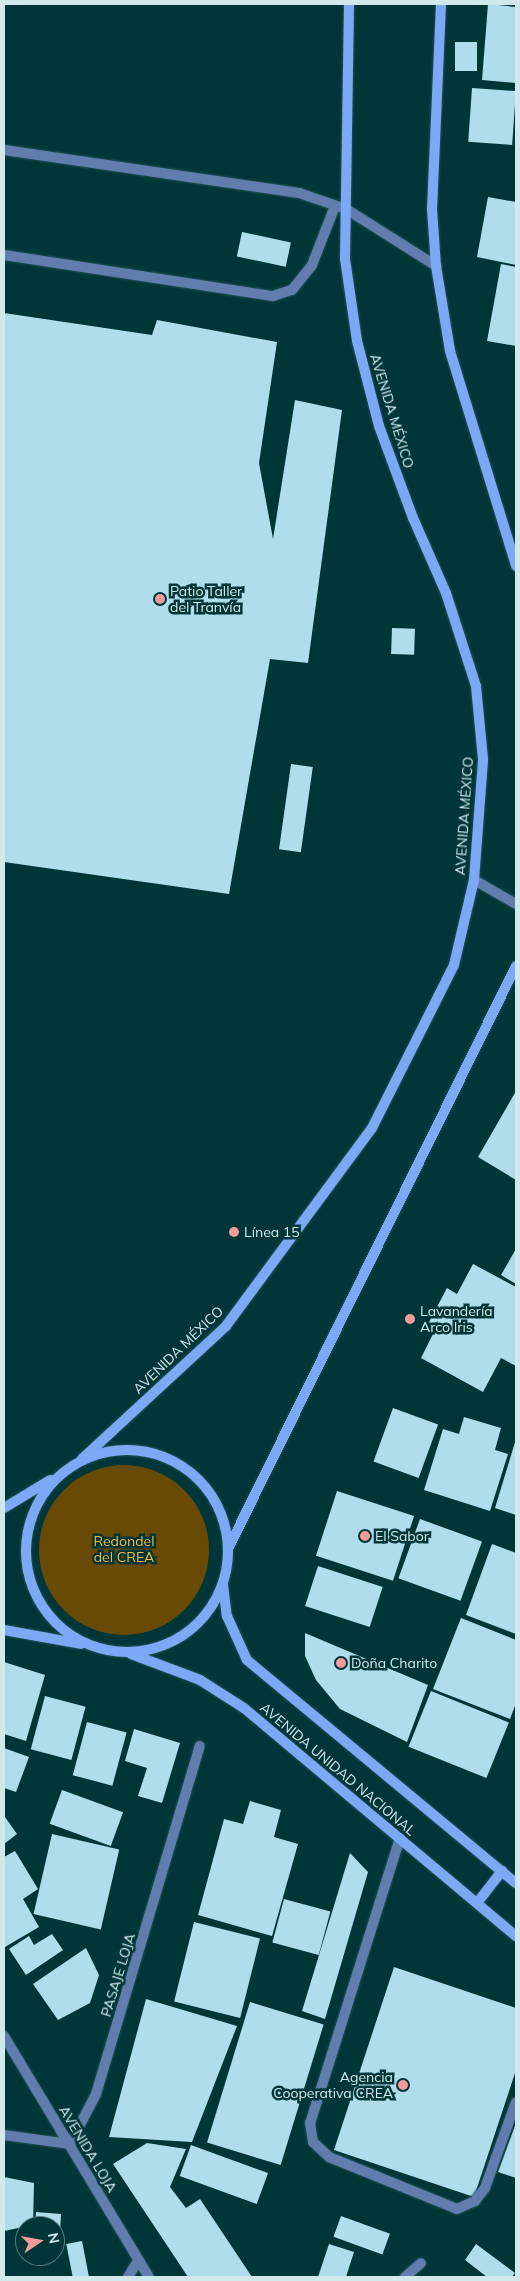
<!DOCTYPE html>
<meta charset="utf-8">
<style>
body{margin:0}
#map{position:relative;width:520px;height:2281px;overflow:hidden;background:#013639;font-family:Mulish,sans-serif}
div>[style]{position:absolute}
.green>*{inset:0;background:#684a05}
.round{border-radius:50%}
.building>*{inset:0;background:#b0ddec;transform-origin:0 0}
.roads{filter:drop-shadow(0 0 1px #225355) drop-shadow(0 0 1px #225355)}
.service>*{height:10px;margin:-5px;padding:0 5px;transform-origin:5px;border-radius:5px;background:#607dad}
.minor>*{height:10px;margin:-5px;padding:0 5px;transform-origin:5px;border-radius:5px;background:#607dad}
.tertiary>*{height:10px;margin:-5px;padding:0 5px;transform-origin:5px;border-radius:5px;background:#607dad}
.secondary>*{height:10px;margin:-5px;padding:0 5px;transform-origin:5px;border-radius:5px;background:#7ba9f6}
.secondary>.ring{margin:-5px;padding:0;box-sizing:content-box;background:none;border:10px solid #7ba9f6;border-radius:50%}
.dots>*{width:14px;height:14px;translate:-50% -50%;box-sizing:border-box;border:2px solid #013639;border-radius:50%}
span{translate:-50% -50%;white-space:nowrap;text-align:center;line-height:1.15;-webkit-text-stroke:5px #013639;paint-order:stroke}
.street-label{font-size:14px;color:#d1e9ea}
.poi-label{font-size:14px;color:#d1e9ea}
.left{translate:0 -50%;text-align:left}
.right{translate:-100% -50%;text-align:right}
.park-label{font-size:14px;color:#f6b83d}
.frame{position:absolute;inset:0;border:5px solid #d1e9ea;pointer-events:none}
.north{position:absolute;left:15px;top:2216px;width:50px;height:50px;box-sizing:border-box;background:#013639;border:1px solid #547e80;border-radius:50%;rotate:78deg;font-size:14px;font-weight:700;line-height:20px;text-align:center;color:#d1e9ea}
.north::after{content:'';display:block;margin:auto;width:18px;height:22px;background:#f59b9a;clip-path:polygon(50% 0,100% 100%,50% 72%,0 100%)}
</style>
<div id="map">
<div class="green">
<div class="round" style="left:39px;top:1465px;width:170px;height:170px"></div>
</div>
<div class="building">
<div style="clip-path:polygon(488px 4px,516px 7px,516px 83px,482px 80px)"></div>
<div style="left:455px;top:42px;width:22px;height:29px"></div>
<div style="left:472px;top:88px;width:44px;height:54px;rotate:4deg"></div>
<div style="clip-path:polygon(488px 197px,516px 202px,516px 265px,477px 257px)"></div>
<div style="left:242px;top:232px;width:50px;height:25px;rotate:12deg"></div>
<div style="clip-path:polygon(501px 264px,516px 267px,516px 346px,487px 341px)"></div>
<div style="clip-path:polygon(4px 313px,152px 335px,157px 320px,277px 342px,259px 463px,273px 539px,295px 400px,342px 410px,308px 663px,270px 659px,229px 894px,4px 862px)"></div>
<div style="left:392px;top:628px;width:23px;height:26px;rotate:2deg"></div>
<div style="left:291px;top:764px;width:22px;height:86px;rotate:8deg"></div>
<div style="clip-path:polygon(516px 1091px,516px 1180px,478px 1157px)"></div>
<div style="clip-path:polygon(516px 1249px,516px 1284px,501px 1275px)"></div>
<div style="clip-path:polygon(473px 1264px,516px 1287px,516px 1366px,501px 1358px,483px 1392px,421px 1358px,436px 1328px,428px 1324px,447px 1288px,457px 1294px)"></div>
<div style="left:393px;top:1408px;width:48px;height:57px;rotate:20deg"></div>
<div style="clip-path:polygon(464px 1417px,501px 1428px,495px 1450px,508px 1454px,490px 1511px,424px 1490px,443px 1429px,459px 1434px)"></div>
<div style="clip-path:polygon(516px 1439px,516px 1515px,495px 1508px)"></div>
<div style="left:337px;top:1491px;width:81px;height:68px;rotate:18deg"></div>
<div style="left:420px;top:1519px;width:66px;height:63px;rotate:20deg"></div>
<div style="clip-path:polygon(492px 1544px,516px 1553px,516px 1634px,466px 1615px)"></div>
<div style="left:318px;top:1566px;width:68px;height:42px;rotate:18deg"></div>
<div style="clip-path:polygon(461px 1618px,516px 1640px,516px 1703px,510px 1719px,433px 1689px)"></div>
<div style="clip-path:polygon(305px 1633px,428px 1685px,407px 1742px,340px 1709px,316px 1680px,305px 1656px)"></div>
<div style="clip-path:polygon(4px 1662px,45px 1675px,26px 1741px,4px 1734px)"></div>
<div style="left:431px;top:1691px;width:84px;height:60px;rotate:22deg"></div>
<div style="left:45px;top:1696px;width:42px;height:55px;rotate:15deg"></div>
<div style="left:87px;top:1722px;width:41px;height:55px;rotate:15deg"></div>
<div style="clip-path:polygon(134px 1729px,180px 1743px,162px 1803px,138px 1796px,147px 1768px,125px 1761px)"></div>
<div style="clip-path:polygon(4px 1748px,29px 1757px,16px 1792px,4px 1788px)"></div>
<div style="left:62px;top:1790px;width:65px;height:36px;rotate:20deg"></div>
<div style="clip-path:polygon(250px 1801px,281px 1810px,274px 1837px,298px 1844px,272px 1936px,198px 1915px,224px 1819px,243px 1824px)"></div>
<div style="clip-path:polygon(5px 1817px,17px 1834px,4px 1844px,4px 1818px)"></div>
<div style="left:52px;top:1834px;width:69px;height:82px;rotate:13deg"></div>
<div style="clip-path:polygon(15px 1851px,38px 1889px,23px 1899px,39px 1927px,5px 1947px,4px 1857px)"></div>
<div style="clip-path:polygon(350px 1853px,368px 1872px,325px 2019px,302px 2011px)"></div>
<div style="left:284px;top:1899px;width:48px;height:45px;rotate:15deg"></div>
<div style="left:194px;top:1922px;width:68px;height:82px;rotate:14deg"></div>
<div style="clip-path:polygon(52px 1934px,63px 1950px,26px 1975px,9px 1949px,29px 1936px,34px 1945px)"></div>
<div style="clip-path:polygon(86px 1948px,99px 1975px,90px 2003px,58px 2020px,33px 1984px)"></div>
<div style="clip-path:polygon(394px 1967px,516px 2008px,516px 2070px,474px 2197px,334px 2150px)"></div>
<div style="clip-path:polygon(146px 1999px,237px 2026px,192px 2142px,109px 2137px)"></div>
<div style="left:250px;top:2002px;width:77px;height:147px;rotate:17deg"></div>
<div style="clip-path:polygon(516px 2123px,516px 2178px,498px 2172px)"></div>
<div style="clip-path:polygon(147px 2143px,186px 2149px,170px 2187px,186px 2208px,200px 2199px,252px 2277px,188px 2277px,113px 2164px)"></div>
<div style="left:191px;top:2145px;width:82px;height:33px;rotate:20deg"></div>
<div style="clip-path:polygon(4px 2177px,34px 2183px,33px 2225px,4px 2231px)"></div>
<div style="clip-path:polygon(36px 2212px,61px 2214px,59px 2252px,55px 2252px,55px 2226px,35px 2226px)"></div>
<div style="left:341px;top:2216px;width:52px;height:22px;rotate:20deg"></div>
<div style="left:82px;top:2241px;width:37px;height:16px;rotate:79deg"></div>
<div style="clip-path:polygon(329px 2244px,354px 2252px,346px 2277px,318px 2277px)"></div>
<div style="clip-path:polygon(476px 2244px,515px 2273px,512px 2277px,487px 2277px,465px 2260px)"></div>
</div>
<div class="roads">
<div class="service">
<div style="left:4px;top:150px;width:298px;rotate:8.3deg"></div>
<div style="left:299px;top:193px;width:50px;rotate:18.8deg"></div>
<div style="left:346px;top:209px;width:107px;rotate:32.3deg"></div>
<div style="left:4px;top:255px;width:272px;rotate:8.7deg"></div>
<div style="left:273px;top:296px;width:20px;rotate:-18deg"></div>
<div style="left:292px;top:290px;width:32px;rotate:-51deg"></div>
<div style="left:312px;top:265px;width:63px;rotate:-68.7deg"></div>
<div style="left:400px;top:1838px;width:299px;rotate:107.5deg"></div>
<div style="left:310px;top:2123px;width:19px;rotate:81deg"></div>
<div style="left:313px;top:2142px;width:22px;rotate:43deg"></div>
<div style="left:329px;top:2157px;width:138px;rotate:22.1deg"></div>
<div style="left:457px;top:2209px;width:20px;rotate:-24deg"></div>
<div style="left:475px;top:2201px;width:16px;rotate:-52deg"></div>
<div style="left:485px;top:2188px;width:91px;rotate:-70.2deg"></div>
<div style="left:405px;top:2277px;width:21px;rotate:-41deg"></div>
</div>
<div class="minor">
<div style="left:474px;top:880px;width:48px;rotate:29.7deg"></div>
<div style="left:4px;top:2135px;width:67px;rotate:7.8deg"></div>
<div style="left:70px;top:2144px;width:56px;rotate:-62.5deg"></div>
<div style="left:96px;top:2094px;width:363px;rotate:-73.4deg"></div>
<div style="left:128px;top:2277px;width:19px;rotate:-58deg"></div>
</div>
<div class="tertiary">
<div style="left:4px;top:2036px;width:281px;rotate:59deg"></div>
</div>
<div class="secondary">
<div style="left:441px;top:4px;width:205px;rotate:92.5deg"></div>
<div style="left:432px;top:209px;width:57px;rotate:86deg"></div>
<div style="left:436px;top:266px;width:86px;rotate:80.6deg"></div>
<div style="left:450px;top:351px;width:225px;rotate:72.9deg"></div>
<div class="ring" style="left:26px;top:1450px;width:192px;height:192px"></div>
<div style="left:82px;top:1459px;width:196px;rotate:-42.7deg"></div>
<div style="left:226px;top:1326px;width:246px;rotate:-53.6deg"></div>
<div style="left:372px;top:1128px;width:182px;rotate:-63.3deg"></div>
<div style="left:454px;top:965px;width:87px;rotate:-76.8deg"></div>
<div style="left:474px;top:880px;width:121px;rotate:-85.7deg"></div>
<div style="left:483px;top:759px;width:73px;rotate:-95.5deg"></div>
<div style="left:476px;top:686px;width:98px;rotate:-107.9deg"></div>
<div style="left:446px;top:593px;width:82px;rotate:-113.7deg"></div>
<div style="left:413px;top:518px;width:98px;rotate:-110.3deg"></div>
<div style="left:379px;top:426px;width:88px;rotate:-104.5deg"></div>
<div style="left:357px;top:341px;width:83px;rotate:-98.3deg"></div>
<div style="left:345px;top:259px;width:255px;rotate:-89.1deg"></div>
<div style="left:4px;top:1508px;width:54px;rotate:-31.3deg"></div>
<div style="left:228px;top:1549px;width:650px;rotate:-63.71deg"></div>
<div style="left:223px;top:1585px;width:31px;rotate:83deg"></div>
<div style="left:227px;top:1616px;width:48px;rotate:65.6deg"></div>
<div style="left:247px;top:1660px;width:349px;rotate:39.7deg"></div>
<div style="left:4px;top:1630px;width:78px;rotate:10.3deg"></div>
<div style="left:131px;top:1654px;width:74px;rotate:20.6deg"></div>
<div style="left:200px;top:1680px;width:52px;rotate:32.5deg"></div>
<div style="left:244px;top:1708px;width:355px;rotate:40deg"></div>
<div style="left:477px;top:1903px;width:41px;rotate:-52deg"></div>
</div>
</div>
<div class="dots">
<div style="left:160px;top:599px;background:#f59b9a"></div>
<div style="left:234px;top:1232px;background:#f59b9a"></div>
<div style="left:410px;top:1319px;background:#f59b9a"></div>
<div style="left:365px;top:1536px;background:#f59b9a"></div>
<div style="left:341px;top:1663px;background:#f59b9a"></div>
<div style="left:403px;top:2085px;background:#f59b9a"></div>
</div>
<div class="street-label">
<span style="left:392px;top:411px;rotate:73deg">AVENIDA MÉXICO</span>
<span style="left:464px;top:816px;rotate:-86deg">AVENIDA MÉXICO</span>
<span style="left:178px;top:1350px;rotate:-44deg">AVENIDA MÉXICO</span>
<span style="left:338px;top:1769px;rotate:40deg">AVENIDA UNIDAD NACIONAL</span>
<span style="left:118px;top:1975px;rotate:-73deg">PASAJE LOJA</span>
<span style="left:88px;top:2149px;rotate:59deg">AVENIDA LOJA</span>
</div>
<div class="poi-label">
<span class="left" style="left:170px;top:599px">Patio Taller<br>del Tranvía</span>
<span class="left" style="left:244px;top:1232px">Línea 15</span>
<span class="left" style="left:420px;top:1319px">Lavandería<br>Arco Iris</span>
<span class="left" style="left:375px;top:1536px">El Sabor</span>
<span class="left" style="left:351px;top:1663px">Doña Charito</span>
<span class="right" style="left:393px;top:2085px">Agencia<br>Cooperativa CREA</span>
</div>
<div class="park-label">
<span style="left:124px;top:1549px">Redondel<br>del CREA</span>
</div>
<div class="frame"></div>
<div class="north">N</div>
</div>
